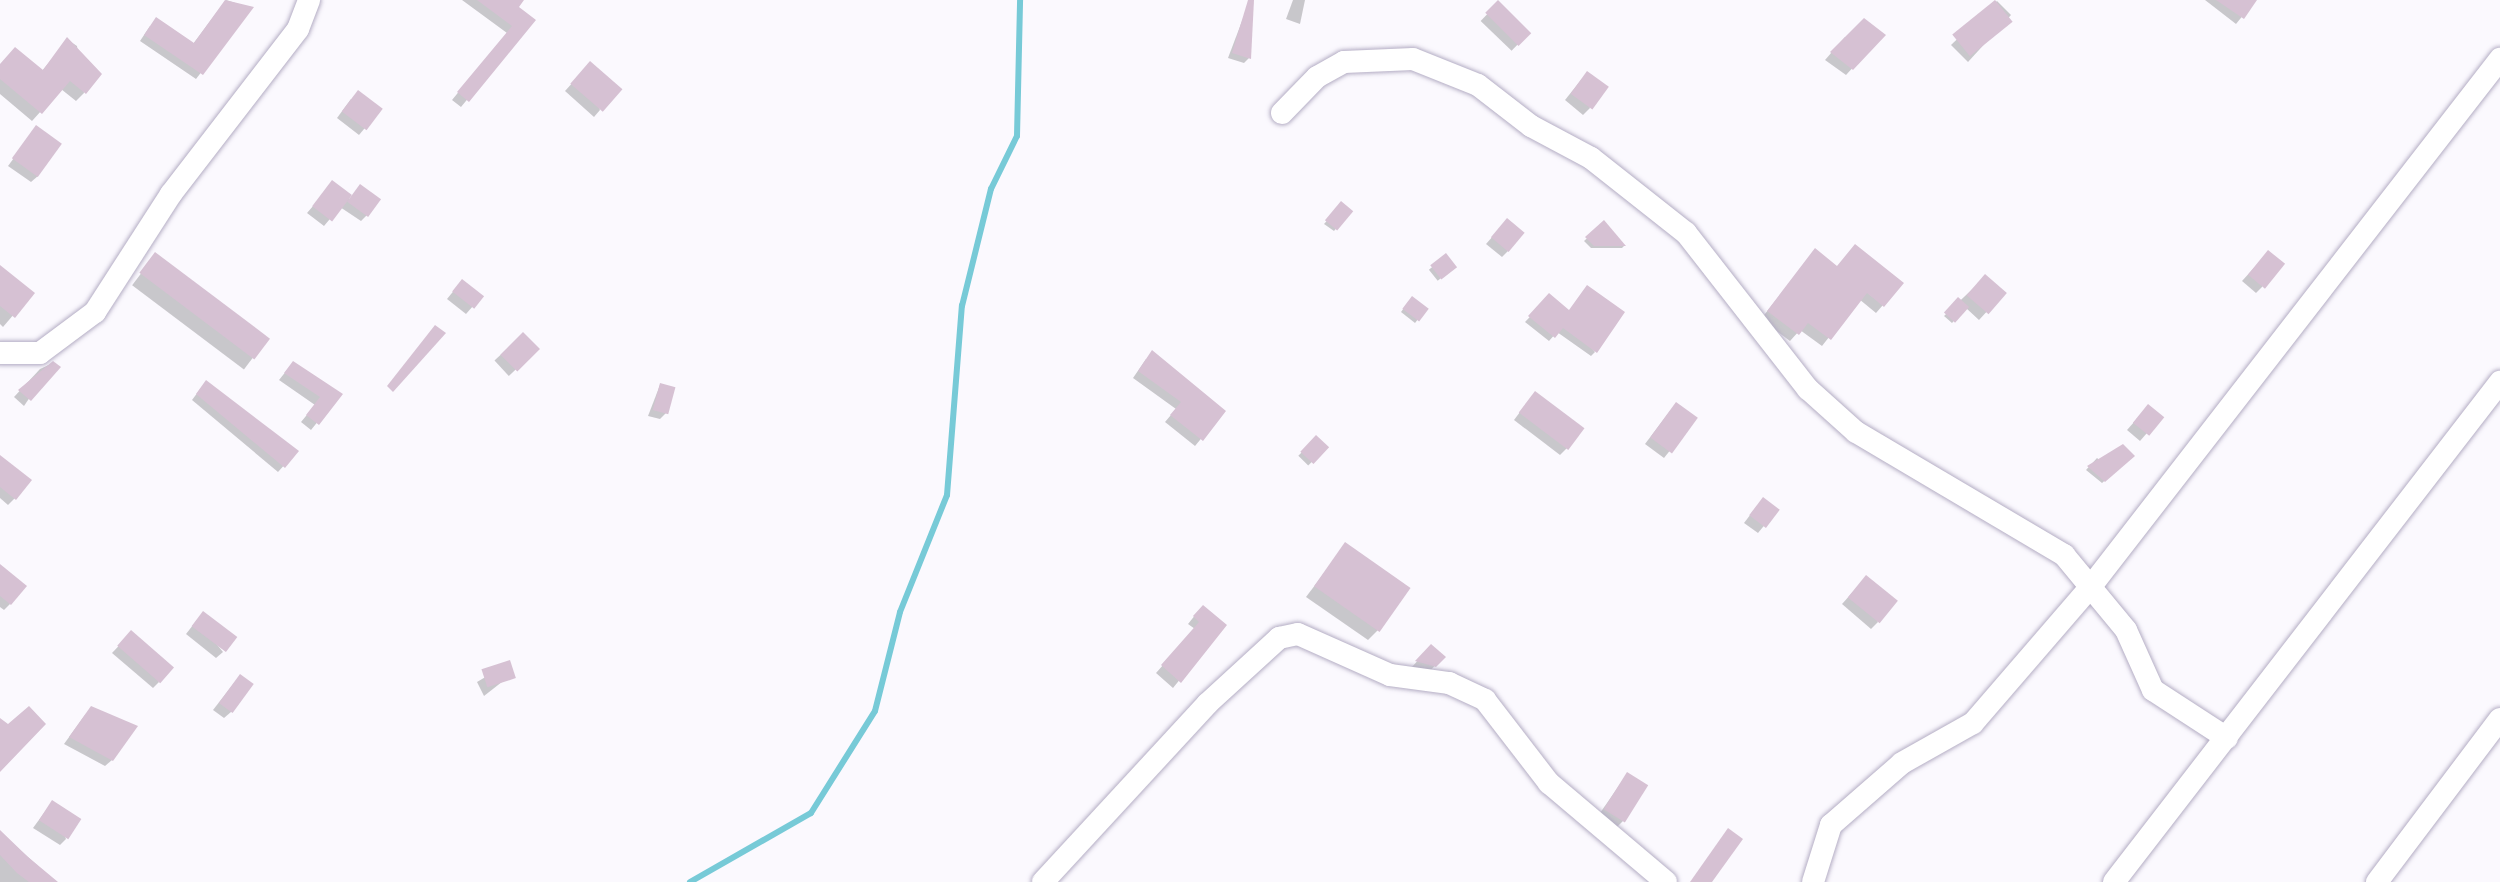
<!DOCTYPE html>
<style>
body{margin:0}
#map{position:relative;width:2500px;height:882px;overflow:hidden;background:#fbf9fe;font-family:"Varela Round",sans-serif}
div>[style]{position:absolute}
.shadow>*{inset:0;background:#0003;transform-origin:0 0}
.stream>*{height:6px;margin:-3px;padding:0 3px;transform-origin:3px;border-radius:3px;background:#77cad7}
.building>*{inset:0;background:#d6c1d3;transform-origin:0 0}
.roads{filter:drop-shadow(0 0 2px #b4adc4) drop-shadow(0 0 2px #b4adc4)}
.minor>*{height:22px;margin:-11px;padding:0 11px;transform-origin:11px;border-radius:11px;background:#fff}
span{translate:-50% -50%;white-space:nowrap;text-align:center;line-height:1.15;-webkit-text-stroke:7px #fbf9fe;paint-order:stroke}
</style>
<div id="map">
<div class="shadow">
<div style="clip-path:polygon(226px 0,251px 8px,196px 79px,140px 41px,150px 26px,193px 44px)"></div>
<div style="clip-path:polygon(462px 0,507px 0,533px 20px,461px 107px,452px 100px,507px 33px)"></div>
<div style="clip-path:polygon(1250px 0,1249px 58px,1244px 63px,1228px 58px)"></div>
<div style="clip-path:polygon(1293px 0,1305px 0,1300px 24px,1286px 19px)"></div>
<div style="clip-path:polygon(2205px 0,2249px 0,2253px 3px,2236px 24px)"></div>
<div style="clip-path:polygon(1997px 1px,2011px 15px,1968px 62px,1951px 45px)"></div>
<div style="left:1498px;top:3px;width:43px;height:25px;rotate:44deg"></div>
<div style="clip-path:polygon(1883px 35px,1846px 75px,1825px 60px,1845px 37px)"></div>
<div style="clip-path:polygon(68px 40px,77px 46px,84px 93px,76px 101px,61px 89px,32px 121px,0 94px,0 66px,41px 72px)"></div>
<div style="clip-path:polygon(584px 70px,600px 110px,594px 117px,565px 91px)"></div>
<div style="clip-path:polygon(1581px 80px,1590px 108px,1583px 115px,1565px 100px)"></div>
<div style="clip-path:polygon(351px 99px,380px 110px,359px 135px,337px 118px)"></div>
<div style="clip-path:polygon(36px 128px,38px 176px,31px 182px,8px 166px)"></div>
<div style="clip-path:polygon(333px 183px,367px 215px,361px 221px,340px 207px,324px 226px,307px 213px)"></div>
<div style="clip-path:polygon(1342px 204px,1350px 211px,1334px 231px,1324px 224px)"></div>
<div style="clip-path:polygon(1604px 223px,1624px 246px,1622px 248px,1591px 248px,1584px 241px)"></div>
<div style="clip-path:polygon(1501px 227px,1508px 251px,1502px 257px,1486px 244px)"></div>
<div style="clip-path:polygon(1815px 251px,1883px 305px,1876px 313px,1859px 299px,1822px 346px,1800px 330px,1790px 341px,1761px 319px)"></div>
<div style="left:155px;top:255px;width:140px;height:38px;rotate:37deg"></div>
<div style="left:1446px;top:256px;width:14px;height:22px;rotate:51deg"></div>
<div style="clip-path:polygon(2262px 259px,2262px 287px,2256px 293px,2242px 281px)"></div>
<div style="clip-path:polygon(0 268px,32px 293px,3px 327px,0 324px)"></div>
<div style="clip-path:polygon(1985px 277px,2004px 293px,1979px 320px,1966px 308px,1952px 323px,1944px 316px)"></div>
<div style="clip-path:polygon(456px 288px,481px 297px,466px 314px,447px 299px)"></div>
<div style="clip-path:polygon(1550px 296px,1595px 352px,1591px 356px,1557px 332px,1549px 341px,1525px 322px)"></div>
<div style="clip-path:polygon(1409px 301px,1426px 309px,1415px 323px,1401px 312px)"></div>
<div style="left:523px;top:334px;width:21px;height:39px;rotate:47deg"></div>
<div style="clip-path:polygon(1146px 359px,1224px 411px,1195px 446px,1165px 422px,1176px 409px,1133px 378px)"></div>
<div style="clip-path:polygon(53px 363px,24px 406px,14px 397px,40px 369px)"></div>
<div style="clip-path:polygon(287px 370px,340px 394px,311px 430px,301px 422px,315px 405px,279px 380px)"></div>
<div style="clip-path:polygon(660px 385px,666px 413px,660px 419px,648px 416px)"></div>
<div style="clip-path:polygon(201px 388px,297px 451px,278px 472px,192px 400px)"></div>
<div style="clip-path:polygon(1529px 400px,1567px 448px,1560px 455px,1514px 420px)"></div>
<div style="clip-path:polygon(1670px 411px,1695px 419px,1664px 458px,1645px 444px)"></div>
<div style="clip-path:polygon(2142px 413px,2161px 417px,2140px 441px,2127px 430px)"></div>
<div style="left:1316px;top:438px;width:14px;height:25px;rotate:45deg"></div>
<div style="clip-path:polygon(2132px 456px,2102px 483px,2086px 470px,2097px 458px,2104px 464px)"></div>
<div style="clip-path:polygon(0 461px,15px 498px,8px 505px,0 498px)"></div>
<div style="clip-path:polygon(1757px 506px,1777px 510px,1758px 533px,1744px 523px)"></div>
<div style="clip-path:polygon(1346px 544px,1378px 630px,1368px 640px,1306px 597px)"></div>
<div style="clip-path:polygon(0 568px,10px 604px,4px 610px,0 607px)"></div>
<div style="clip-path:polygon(1860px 584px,1878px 622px,1871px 629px,1842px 604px)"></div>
<div style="clip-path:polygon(1196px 614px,1224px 625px,1173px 688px,1156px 673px,1195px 629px,1188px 624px)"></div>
<div style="clip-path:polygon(197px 620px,223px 652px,216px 658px,186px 634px)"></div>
<div style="clip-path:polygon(132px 632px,159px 682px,153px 688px,112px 653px)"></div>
<div style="clip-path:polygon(1431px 646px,1443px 657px,1428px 673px,1411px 668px)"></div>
<div style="clip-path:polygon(509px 663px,507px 678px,484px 696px,477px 682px)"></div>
<div style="clip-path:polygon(234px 683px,231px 712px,224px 718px,213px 710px)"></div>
<div style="clip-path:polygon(85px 715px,112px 760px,105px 766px,64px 744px)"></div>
<div style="clip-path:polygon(1627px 774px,1623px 821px,1617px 827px,1598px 816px)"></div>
<div style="clip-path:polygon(52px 802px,66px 839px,60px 845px,33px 828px)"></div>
<div style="clip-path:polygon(0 832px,56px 882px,0 882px)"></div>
</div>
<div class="stream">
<div style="left:690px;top:882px;width:139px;rotate:-29.7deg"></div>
<div style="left:811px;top:813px;width:120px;rotate:-57.9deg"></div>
<div style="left:875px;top:711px;width:102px;rotate:-75.8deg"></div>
<div style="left:900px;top:612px;width:126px;rotate:-68.1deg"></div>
<div style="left:947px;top:495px;width:190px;rotate:-85.5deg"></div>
<div style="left:962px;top:306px;width:121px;rotate:-76.1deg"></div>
<div style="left:991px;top:189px;width:59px;rotate:-63.9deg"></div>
<div style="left:1017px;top:136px;width:136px;rotate:-88.7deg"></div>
</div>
<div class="building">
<div style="clip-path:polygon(225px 0,254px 7px,203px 75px,144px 35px,156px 17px,194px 43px)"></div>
<div style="clip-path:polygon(477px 0,524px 0,519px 7px,536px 20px,469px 102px,457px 92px,512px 26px)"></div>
<div style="clip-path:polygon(1248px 0,1254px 0,1251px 59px,1232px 53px)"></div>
<div style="left:1498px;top:0;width:47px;height:18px;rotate:45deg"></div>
<div style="left:1995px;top:0;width:28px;height:55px;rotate:51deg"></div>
<div style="clip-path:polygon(2216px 0,2257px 0,2244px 19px)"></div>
<div style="clip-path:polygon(1864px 18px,1886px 35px,1853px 70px,1830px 52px)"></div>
<div style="clip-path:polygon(67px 37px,102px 74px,86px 94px,70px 81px,42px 114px,0 79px,0 64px,15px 47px,43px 70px)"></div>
<div style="left:590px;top:61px;width:43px;height:30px;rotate:41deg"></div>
<div style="left:1587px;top:71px;width:27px;height:28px;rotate:36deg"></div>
<div style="left:358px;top:90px;width:31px;height:27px;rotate:37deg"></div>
<div style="left:36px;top:125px;width:32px;height:41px;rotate:36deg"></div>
<div style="left:332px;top:180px;width:25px;height:33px;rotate:37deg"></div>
<div style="left:360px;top:184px;width:26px;height:22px;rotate:36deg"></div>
<div style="left:1341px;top:201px;width:16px;height:25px;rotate:40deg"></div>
<div style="left:1507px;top:218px;width:23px;height:25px;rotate:40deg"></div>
<div style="clip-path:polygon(1604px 220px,1626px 246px,1594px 246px,1585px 237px)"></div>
<div style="clip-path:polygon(1855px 244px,1904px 283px,1884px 307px,1867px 293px,1831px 340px,1808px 323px,1799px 335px,1767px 311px,1815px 248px,1837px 266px)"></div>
<div style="left:2268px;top:250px;width:22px;height:32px;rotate:39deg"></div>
<div style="left:155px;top:252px;width:144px;height:26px;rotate:37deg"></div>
<div style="left:1446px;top:253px;width:18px;height:20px;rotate:52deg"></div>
<div style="clip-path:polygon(0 265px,35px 293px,15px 318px,0 306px)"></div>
<div style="left:1985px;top:274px;width:29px;height:28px;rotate:41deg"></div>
<div style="left:462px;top:279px;width:28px;height:16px;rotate:38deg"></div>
<div style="clip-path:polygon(1587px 285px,1625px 312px,1597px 353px,1563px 328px,1555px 338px,1528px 316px,1549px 293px,1569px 310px)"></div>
<div style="left:1412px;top:296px;width:21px;height:16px;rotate:37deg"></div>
<div style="left:1958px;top:297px;width:15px;height:21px;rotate:42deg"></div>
<div style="clip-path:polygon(435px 325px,446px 333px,393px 392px,387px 386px)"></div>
<div style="left:523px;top:332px;width:24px;height:32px;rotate:45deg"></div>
<div style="clip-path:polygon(1152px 350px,1226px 411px,1203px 441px,1170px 415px,1181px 402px,1138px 371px)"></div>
<div style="clip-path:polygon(53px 361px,61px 367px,31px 401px,18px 390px)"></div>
<div style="clip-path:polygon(293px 361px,343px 394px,319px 425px,306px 415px,320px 397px,284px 373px)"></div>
<div style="clip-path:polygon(206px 380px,299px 451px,285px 468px,196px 394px)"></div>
<div style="left:660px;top:383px;width:16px;height:28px;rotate:15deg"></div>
<div style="left:1535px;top:391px;width:62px;height:27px;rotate:37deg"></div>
<div style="left:1676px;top:402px;width:27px;height:44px;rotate:36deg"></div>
<div style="left:2148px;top:404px;width:21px;height:24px;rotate:39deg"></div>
<div style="left:1316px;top:435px;width:18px;height:23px;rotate:43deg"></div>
<div style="clip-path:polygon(2123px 444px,2135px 456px,2105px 482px,2087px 466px)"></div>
<div style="clip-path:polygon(0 455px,32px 480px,16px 500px,0 487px)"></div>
<div style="left:1763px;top:497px;width:21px;height:23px;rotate:37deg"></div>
<div style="left:1345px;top:542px;width:80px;height:54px;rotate:35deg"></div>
<div style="clip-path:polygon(0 564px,27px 586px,11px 605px,0 596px)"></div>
<div style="left:1866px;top:575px;width:41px;height:29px;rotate:39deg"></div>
<div style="clip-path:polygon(1203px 605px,1227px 625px,1181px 683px,1161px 665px,1199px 622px,1193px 616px)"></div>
<div style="left:203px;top:611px;width:43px;height:19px;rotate:37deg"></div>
<div style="left:131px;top:630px;width:57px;height:21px;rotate:41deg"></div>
<div style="clip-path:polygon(1431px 644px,1446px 657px,1436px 667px,1415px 661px)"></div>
<div style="left:510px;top:660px;width:19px;height:30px;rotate:72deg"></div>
<div style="left:240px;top:674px;width:17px;height:36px;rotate:36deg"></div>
<div style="clip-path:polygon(29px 706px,46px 724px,0 772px,0 718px,8px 724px)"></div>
<div style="clip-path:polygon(91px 706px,138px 726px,113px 761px,69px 737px)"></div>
<div style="left:1627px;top:772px;width:25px;height:44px;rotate:32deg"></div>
<div style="left:52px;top:800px;width:35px;height:24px;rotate:33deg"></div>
<div style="clip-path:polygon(1728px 828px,1743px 839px,1712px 882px,1690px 882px)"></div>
<div style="clip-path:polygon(0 830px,28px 857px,58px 882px,29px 882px,17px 873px,0 855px)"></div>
</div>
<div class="roads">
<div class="minor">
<div style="left:1282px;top:113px;width:50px;rotate:-45.8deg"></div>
<div style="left:1317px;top:77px;width:31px;rotate:-29deg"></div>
<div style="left:1344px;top:62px;width:69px;rotate:-2.5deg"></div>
<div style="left:1413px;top:59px;width:70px;rotate:21.8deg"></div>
<div style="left:1478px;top:85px;width:67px;rotate:37.7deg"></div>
<div style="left:1531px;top:126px;width:68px;rotate:28.1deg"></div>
<div style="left:1591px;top:158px;width:121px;rotate:38.3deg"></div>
<div style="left:1686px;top:233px;width:198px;rotate:52deg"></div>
<div style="left:1808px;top:389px;width:64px;rotate:41.9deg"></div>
<div style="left:1856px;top:432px;width:242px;rotate:30.6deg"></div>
<div style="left:2064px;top:555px;width:97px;rotate:50.4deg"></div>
<div style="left:2126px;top:630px;width:66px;rotate:65.8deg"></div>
<div style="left:2153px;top:690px;width:88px;rotate:33deg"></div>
<div style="left:0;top:353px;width:40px"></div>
<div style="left:40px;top:353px;width:69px;rotate:-36.7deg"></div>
<div style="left:95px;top:312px;width:140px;rotate:-57.2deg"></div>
<div style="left:171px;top:194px;width:208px;rotate:-52.4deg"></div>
<div style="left:298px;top:29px;width:31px;rotate:-69deg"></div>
<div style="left:1043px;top:882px;width:242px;rotate:-47.3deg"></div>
<div style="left:1207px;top:704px;width:98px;rotate:-42.5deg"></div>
<div style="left:1279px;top:638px;width:19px;rotate:-12deg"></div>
<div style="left:1298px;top:634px;width:101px;rotate:24deg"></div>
<div style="left:1390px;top:675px;width:60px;rotate:7.7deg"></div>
<div style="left:1449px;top:683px;width:40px;rotate:25deg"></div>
<div style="left:1485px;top:700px;width:105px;rotate:52.4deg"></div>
<div style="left:1549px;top:783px;width:153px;rotate:40.2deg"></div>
<div style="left:1813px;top:882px;width:60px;rotate:-72.5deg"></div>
<div style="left:1831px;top:825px;width:94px;rotate:-41.1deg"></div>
<div style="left:1902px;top:763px;width:81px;rotate:-29.4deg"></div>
<div style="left:1973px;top:723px;width:182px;rotate:-49.2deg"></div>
<div style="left:2092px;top:585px;width:666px;rotate:-52.2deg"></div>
<div style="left:2114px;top:882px;width:632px;rotate:-52.33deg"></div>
<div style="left:2377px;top:882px;width:204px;rotate:-53deg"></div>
</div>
</div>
</div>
